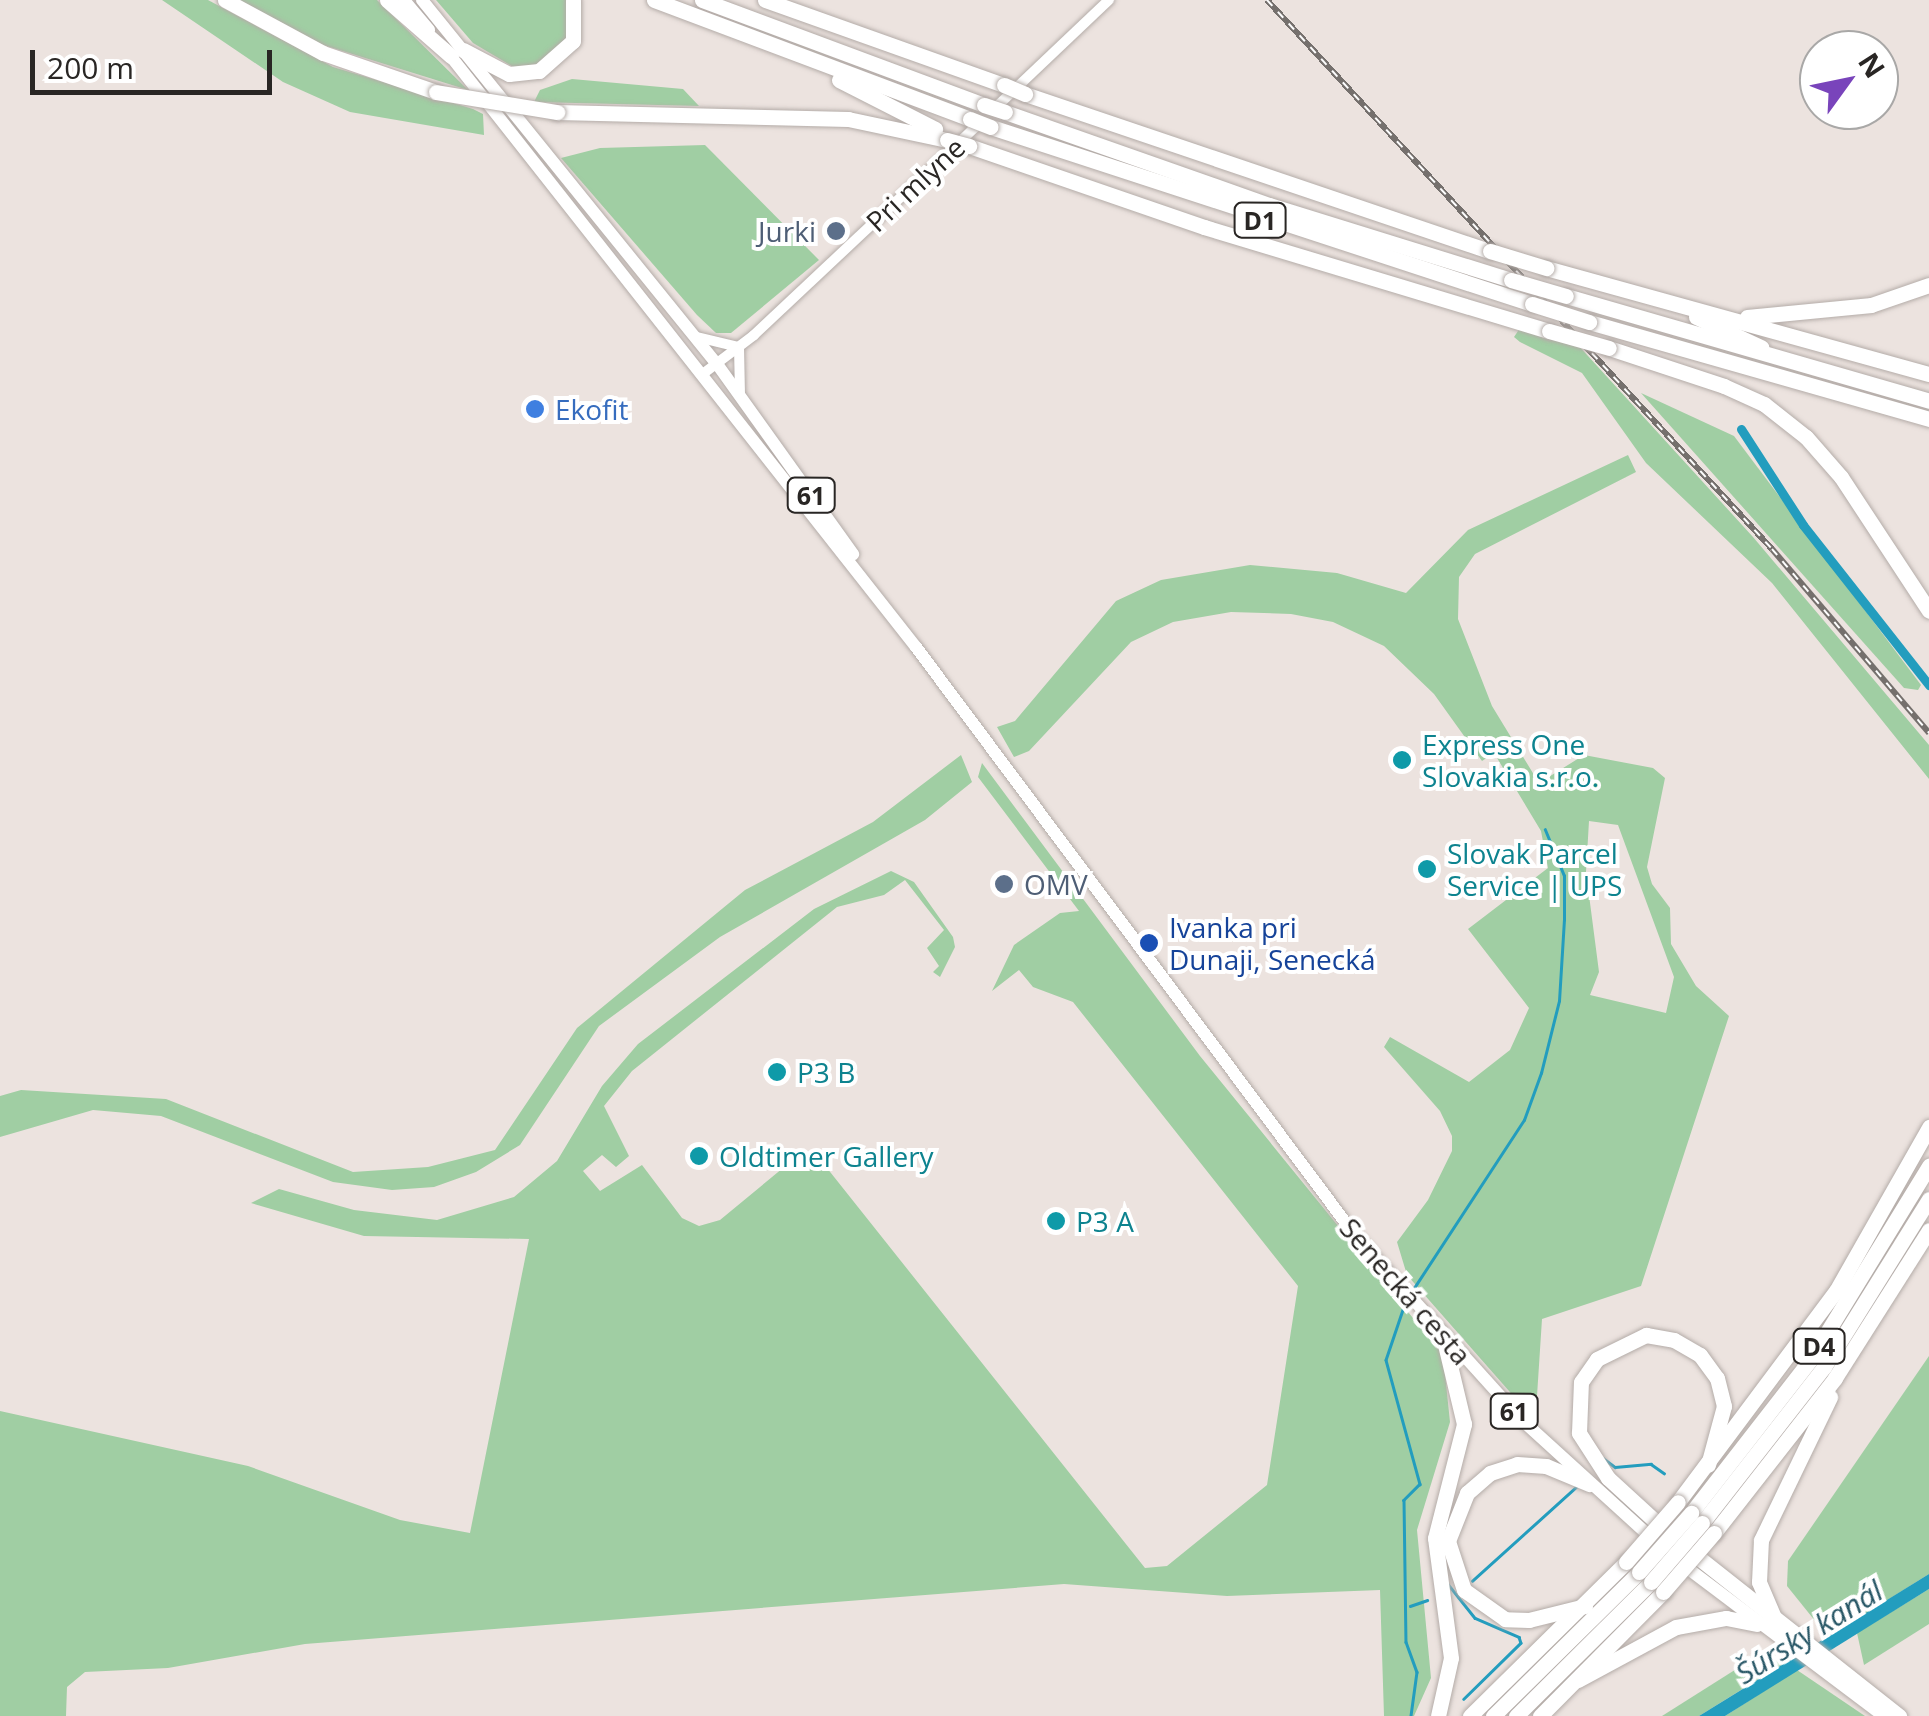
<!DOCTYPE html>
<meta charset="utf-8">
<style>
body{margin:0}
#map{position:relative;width:1929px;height:1716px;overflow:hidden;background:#ece3df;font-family:"Open Sans",sans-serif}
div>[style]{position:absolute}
.green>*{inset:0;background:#a0cea3}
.water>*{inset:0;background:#239dbe}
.stream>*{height:2.5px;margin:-1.25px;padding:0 1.25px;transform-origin:1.25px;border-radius:1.25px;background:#239dbe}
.canal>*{height:9px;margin:-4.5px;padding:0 4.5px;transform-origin:4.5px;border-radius:4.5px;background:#239dbe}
.roads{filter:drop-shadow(0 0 2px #b4aca8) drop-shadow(0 0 2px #b4aca8)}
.tertiary>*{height:10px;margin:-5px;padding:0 5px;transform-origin:5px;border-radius:5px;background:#fff}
.primary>*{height:12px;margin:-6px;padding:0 6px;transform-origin:6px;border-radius:6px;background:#fff}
.motorway>*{height:15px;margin:-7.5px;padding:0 7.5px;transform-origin:7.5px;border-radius:7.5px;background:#fff}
.rail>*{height:6px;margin-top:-3px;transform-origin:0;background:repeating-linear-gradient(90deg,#fff 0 8px,#75706d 0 16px);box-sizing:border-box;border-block:2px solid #75706d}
.bridges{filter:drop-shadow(0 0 2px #b4aca8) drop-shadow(0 0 2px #b4aca8)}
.motorway-bridge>*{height:15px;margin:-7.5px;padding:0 7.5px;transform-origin:7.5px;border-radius:7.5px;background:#fff}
.dots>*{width:28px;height:28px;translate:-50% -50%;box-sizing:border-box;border:5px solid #fff;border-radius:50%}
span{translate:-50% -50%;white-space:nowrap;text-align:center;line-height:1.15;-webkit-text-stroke:8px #fff;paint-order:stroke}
.shield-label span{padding:2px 8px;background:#fff;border:2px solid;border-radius:8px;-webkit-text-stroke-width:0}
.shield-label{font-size:25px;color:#292624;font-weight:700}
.street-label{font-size:28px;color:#292624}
.service-label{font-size:28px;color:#4e5e75}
.right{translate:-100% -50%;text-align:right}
.left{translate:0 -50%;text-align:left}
.shop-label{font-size:28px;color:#366cbe}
.culture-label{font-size:28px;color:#0d838f}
.transit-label{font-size:28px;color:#164399}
.water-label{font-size:30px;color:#285766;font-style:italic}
.north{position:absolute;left:1799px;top:30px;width:100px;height:100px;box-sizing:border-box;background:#fff;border:2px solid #a9a8a7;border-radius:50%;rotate:57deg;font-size:28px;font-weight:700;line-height:40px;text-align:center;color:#292624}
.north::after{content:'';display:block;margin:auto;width:35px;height:45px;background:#7944bb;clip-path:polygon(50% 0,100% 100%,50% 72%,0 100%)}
.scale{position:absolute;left:30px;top:50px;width:242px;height:45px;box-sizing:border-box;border:5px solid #292624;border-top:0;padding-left:12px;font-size:30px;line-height:35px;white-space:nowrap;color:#292624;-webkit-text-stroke:8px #fff;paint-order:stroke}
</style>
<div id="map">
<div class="green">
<div style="clip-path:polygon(162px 0,208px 0,333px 67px,473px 109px,483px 114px,484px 135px,350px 112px,283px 82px)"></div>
<div style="clip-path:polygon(238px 0,377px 0,468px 90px,317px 43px)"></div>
<div style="clip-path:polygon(436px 0,567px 0,570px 34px,540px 64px,515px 68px,473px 43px)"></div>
<div style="clip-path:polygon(572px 79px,683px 89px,699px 106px,534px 102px,540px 90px)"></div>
<div style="clip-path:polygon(705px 145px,819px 260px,731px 333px,716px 333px,697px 315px,561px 158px,600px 148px)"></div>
<div style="clip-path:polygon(1520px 328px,1578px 345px,1753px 537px,1929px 745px,1929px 779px,1772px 583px,1646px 463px,1582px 373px,1520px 342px,1514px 337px)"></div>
<div style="clip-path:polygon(1641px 393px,1734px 436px,1921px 685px,1918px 690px,1904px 688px)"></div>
<div style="clip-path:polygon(evenodd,1628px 455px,1636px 472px,1475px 554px,1459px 577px,1458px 619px,1492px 706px,1539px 783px,1584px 755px,1653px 768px,1665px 778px,1647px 867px,1652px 884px,1670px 908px,1671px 944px,1696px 986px,1729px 1016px,1641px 1286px,1542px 1319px,1537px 1396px,1516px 1399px,1407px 1275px,1397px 1242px,1428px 1200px,1452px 1151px,1452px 1136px,1440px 1111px,1384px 1047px,1390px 1037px,1469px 1082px,1510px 1050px,1529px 1008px,1468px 929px,1548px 868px,1541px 831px,1494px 753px,1482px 761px,1434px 694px,1384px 646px,1333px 622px,1291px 614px,1231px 612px,1173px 622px,1131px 642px,1029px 751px,1014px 757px,997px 727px,1015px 721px,1116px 601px,1161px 580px,1250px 565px,1337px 573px,1406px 593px,1468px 530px,1628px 455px,1589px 821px,1618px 825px,1674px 977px,1666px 1013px,1590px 995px,1599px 972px,1586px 872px,1589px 821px)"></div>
<div style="clip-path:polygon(961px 755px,972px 782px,925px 820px,720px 937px,599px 1026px,520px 1145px,476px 1172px,434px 1187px,392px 1190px,333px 1182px,161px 1116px,93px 1110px,0 1137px,0 1096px,21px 1090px,166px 1099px,353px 1172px,428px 1167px,495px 1150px,577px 1028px,745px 890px,873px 822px)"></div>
<div style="clip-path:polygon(982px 763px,1200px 1056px,1443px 1355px,1450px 1422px,1417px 1530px,1431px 1678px,1414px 1716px,1384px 1716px,1380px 1590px,1227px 1596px,1064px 1584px,305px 1644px,168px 1668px,85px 1672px,67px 1687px,66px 1716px,0 1716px,0 1411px,248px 1466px,400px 1520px,470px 1533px,529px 1239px,364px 1236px,251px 1203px,279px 1189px,354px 1210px,437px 1220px,514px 1197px,557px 1161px,602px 1086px,638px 1044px,814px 909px,891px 871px,914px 882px,953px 937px,955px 947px,940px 977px,933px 972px,939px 966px,927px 948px,944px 930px,905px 880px,884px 895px,837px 907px,632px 1071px,604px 1106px,629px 1156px,616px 1167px,602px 1155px,583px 1171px,600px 1191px,642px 1165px,682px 1218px,699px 1226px,720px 1220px,800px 1154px,819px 1158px,1145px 1568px,1167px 1566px,1267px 1485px,1298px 1286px,1073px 1002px,1033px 987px,1019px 970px,992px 991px,1014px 945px,1060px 913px,1079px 911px,978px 777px)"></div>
<div style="clip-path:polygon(1929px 1356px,1929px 1574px,1828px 1637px,1787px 1586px,1788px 1561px)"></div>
<div style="clip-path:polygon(1929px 1589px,1929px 1624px,1864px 1665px,1857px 1633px)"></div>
<div style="clip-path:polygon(1768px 1649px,1786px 1662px,1699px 1716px,1662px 1716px)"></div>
<div style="clip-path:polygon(1797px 1670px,1865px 1716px,1725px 1716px)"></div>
</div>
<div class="water">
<div style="clip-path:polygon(1929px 1574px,1929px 1589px,1725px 1716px,1699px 1716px)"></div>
</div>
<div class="stream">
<div style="left:1412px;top:1291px;width:204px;rotate:-56.8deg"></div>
<div style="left:1524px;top:1120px;width:50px;rotate:-70.1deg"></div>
<div style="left:1541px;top:1073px;width:74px;rotate:-76deg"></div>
<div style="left:1559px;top:1001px;width:81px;rotate:-86.5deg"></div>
<div style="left:1564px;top:920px;width:44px;rotate:-90deg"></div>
<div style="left:1564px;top:876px;width:50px;rotate:-112.4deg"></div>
<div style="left:1407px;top:1298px;width:65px;rotate:108.7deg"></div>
<div style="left:1386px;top:1360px;width:129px;rotate:74.7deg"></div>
<div style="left:1420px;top:1484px;width:23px;rotate:135deg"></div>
<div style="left:1404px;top:1500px;width:142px;rotate:89.2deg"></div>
<div style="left:1406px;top:1642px;width:32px;rotate:70deg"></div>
<div style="left:1417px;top:1672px;width:44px;rotate:97.8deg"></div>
<div style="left:1603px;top:1458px;width:15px;rotate:37deg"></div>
<div style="left:1615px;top:1467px;width:36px;rotate:-5deg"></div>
<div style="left:1651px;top:1464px;width:16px;rotate:35deg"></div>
<div style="left:1472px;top:1581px;width:142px;rotate:-42.1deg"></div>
<div style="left:1448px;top:1584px;width:43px;rotate:51.5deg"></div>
<div style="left:1475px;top:1618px;width:48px;rotate:23.4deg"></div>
<div style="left:1519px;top:1637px;width:6px;rotate:72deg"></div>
<div style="left:1521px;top:1643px;width:80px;rotate:135.5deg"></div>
<div style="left:1410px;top:1606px;width:18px;rotate:-19deg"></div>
</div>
<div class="canal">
<div style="left:1741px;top:429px;width:114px;rotate:57.1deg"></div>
<div style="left:1803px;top:525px;width:204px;rotate:51.8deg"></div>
</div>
<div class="roads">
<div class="tertiary">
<div style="left:993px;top:110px;width:160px;rotate:-43.5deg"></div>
<div style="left:697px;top:337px;width:42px;rotate:13.7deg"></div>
<div style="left:739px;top:347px;width:47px;rotate:88.8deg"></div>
<div style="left:704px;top:373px;width:63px;rotate:-37.2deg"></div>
<div style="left:754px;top:335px;width:311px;rotate:-43.2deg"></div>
</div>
<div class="primary">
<div style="left:404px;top:0;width:39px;rotate:50deg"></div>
<div style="left:422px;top:0;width:469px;rotate:51deg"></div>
<div style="left:717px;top:364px;width:234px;rotate:54.4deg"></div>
<div style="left:445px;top:49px;width:761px;rotate:51.78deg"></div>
<div style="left:916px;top:647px;width:732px;rotate:53.27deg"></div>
<div style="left:1354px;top:1234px;width:253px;rotate:47.9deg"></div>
<div style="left:1524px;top:1422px;width:178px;rotate:42.3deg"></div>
<div style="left:1678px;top:1561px;width:258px;rotate:37deg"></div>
</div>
<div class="motorway">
<div style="left:225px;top:0;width:111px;rotate:28.4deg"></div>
<div style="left:323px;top:53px;width:120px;rotate:19deg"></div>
<div style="left:387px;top:0;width:85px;rotate:41.2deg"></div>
<div style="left:654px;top:0;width:338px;rotate:20.6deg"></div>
<div style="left:702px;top:0;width:301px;rotate:20.4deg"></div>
<div style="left:765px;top:0;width:254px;rotate:19.6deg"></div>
<div style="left:463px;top:50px;width:52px;rotate:27.6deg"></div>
<div style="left:509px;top:74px;width:30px;rotate:-6deg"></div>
<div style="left:539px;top:71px;width:45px;rotate:-41.4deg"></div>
<div style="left:573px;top:41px;width:41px;rotate:-90deg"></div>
<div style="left:839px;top:80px;width:108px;rotate:27deg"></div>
<div style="left:1025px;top:94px;width:491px;rotate:18.7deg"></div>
<div style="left:557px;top:112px;width:291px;rotate:1.4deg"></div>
<div style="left:848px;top:119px;width:101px;rotate:12deg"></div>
<div style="left:1005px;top:112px;width:280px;rotate:19.4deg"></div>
<div style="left:1269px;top:205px;width:253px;rotate:17.2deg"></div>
<div style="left:991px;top:127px;width:569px;rotate:18.12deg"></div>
<div style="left:969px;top:146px;width:249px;rotate:19deg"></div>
<div style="left:1204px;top:227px;width:360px;rotate:16.8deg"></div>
<div style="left:1546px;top:268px;width:397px;rotate:15.5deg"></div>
<div style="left:1566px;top:296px;width:378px;rotate:16.1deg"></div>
<div style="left:1696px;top:317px;width:72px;rotate:24.8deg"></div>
<div style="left:1747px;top:317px;width:125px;rotate:-5.5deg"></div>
<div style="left:1871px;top:305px;width:61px;rotate:-19deg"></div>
<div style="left:1589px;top:322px;width:354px;rotate:15.9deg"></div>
<div style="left:1609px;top:348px;width:121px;rotate:18.3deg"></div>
<div style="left:1724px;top:386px;width:44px;rotate:24.2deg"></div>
<div style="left:1764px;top:404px;width:53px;rotate:38.2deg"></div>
<div style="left:1806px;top:437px;width:53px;rotate:48.8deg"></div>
<div style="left:1841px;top:477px;width:160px;rotate:56.7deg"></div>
<div style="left:1678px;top:1502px;width:264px;rotate:-53.2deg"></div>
<div style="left:1836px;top:1291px;width:189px;rotate:-60.4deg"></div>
<div style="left:1691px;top:1513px;width:194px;rotate:-52.1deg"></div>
<div style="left:1810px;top:1360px;width:228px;rotate:-58.5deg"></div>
<div style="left:1702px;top:1523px;width:198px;rotate:-52deg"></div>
<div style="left:1824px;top:1367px;width:198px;rotate:-58deg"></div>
<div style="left:1667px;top:1532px;width:80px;rotate:-137.5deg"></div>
<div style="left:1608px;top:1478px;width:54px;rotate:-122.8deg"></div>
<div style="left:1579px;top:1433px;width:51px;rotate:-87.8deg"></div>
<div style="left:1581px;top:1382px;width:28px;rotate:-55deg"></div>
<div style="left:1597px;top:1359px;width:55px;rotate:-26.1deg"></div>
<div style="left:1646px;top:1335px;width:28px;rotate:10deg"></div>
<div style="left:1674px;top:1340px;width:30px;rotate:30deg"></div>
<div style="left:1700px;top:1355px;width:29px;rotate:54deg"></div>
<div style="left:1717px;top:1378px;width:29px;rotate:76deg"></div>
<div style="left:1724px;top:1406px;width:61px;rotate:105.2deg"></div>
<div style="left:1714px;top:1533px;width:197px;rotate:-52deg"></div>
<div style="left:1835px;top:1378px;width:175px;rotate:-57.6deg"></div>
<div style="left:1685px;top:1547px;width:273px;rotate:38.3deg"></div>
<div style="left:1585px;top:1606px;width:58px;rotate:166deg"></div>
<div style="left:1529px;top:1620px;width:24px;rotate:-178deg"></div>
<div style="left:1505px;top:1619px;width:50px;rotate:-144.7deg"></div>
<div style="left:1464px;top:1590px;width:52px;rotate:-108.1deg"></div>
<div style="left:1448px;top:1541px;width:52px;rotate:-68.4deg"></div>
<div style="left:1467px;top:1493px;width:30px;rotate:-41deg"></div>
<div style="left:1490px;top:1473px;width:28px;rotate:-18deg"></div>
<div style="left:1517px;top:1464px;width:29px;rotate:4deg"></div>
<div style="left:1546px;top:1466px;width:47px;rotate:22.7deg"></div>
<div style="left:1773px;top:1615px;width:36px;rotate:-113deg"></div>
<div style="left:1759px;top:1582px;width:42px;rotate:-87.3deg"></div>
<div style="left:1761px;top:1540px;width:159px;rotate:-64.2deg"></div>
<div style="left:1578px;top:1680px;width:111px;rotate:-28.4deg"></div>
<div style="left:1676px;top:1627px;width:51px;rotate:-10.2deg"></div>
<div style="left:1726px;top:1618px;width:31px;rotate:11deg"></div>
<div style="left:1438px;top:1716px;width:59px;rotate:-77.4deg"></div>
<div style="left:1451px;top:1658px;width:121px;rotate:-97.6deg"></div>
<div style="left:1435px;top:1538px;width:118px;rotate:-75.7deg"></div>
<div style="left:1464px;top:1424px;width:90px;rotate:-103.4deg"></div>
<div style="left:1470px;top:1716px;width:219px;rotate:-44.6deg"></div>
<div style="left:1493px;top:1716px;width:205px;rotate:-44.6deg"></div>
<div style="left:1516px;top:1716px;width:190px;rotate:-44.8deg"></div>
<div style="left:1540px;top:1716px;width:175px;rotate:-45.2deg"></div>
</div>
</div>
<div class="rail">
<div style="left:1267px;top:0;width:746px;rotate:47.39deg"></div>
<div style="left:1772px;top:549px;width:242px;rotate:49.5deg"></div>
</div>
<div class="bridges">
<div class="motorway-bridge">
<div style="left:1004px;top:85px;width:23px;rotate:23deg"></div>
<div style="left:436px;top:92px;width:123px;rotate:9.4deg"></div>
<div style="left:984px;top:105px;width:22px;rotate:18deg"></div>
<div style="left:970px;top:119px;width:22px;rotate:21deg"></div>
<div style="left:947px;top:140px;width:23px;rotate:15deg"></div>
<div style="left:1490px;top:251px;width:59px;rotate:16.9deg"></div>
<div style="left:1511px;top:280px;width:57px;rotate:16.2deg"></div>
<div style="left:1532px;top:304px;width:60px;rotate:17.5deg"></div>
<div style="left:1549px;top:331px;width:62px;rotate:15.8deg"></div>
<div style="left:1626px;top:1562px;width:79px;rotate:-49.1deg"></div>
<div style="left:1639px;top:1572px;width:79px;rotate:-48.6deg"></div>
<div style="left:1651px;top:1582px;width:78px;rotate:-49.2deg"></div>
<div style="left:1663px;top:1592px;width:78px;rotate:-49.2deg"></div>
</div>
</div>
<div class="dots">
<div style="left:836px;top:231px;background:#5c6f8a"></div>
<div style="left:535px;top:409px;background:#3f7fe0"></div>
<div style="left:1402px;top:760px;background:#0f9aa8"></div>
<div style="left:1427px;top:869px;background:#0f9aa8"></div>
<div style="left:1004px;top:884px;background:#5c6f8a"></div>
<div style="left:1149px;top:943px;background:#1a4fb4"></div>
<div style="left:777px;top:1072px;background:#0f9aa8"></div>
<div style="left:699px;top:1156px;background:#0f9aa8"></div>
<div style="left:1056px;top:1221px;background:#0f9aa8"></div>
</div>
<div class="shield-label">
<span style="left:1260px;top:220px">D1</span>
<span style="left:811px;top:495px">61</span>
<span style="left:1819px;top:1346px">D4</span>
<span style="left:1514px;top:1411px">61</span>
</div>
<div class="street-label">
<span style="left:915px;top:184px;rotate:-43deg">Pri mlyne</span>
<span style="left:1406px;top:1291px;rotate:49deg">Senecká cesta</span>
</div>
<div class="service-label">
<span class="right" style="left:816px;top:231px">Jurki</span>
<span class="left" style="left:1024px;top:884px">OMV</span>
</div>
<div class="shop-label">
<span class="left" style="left:555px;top:409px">Ekofit</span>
</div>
<div class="culture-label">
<span class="left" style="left:1422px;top:760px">Express One<br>Slovakia s.r.o.</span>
<span class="left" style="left:1447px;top:869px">Slovak Parcel<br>Service | UPS</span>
<span class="left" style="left:797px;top:1072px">P3 B</span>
<span class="left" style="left:719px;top:1156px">Oldtimer Gallery</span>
<span class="left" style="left:1076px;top:1221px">P3 A</span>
</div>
<div class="transit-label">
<span class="left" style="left:1169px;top:943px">Ivanka pri<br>Dunaji, Senecká</span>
</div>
<div class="water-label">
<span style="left:1809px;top:1632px;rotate:-32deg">Šúrsky kanál</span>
</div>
<div class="north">N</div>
<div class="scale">200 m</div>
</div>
